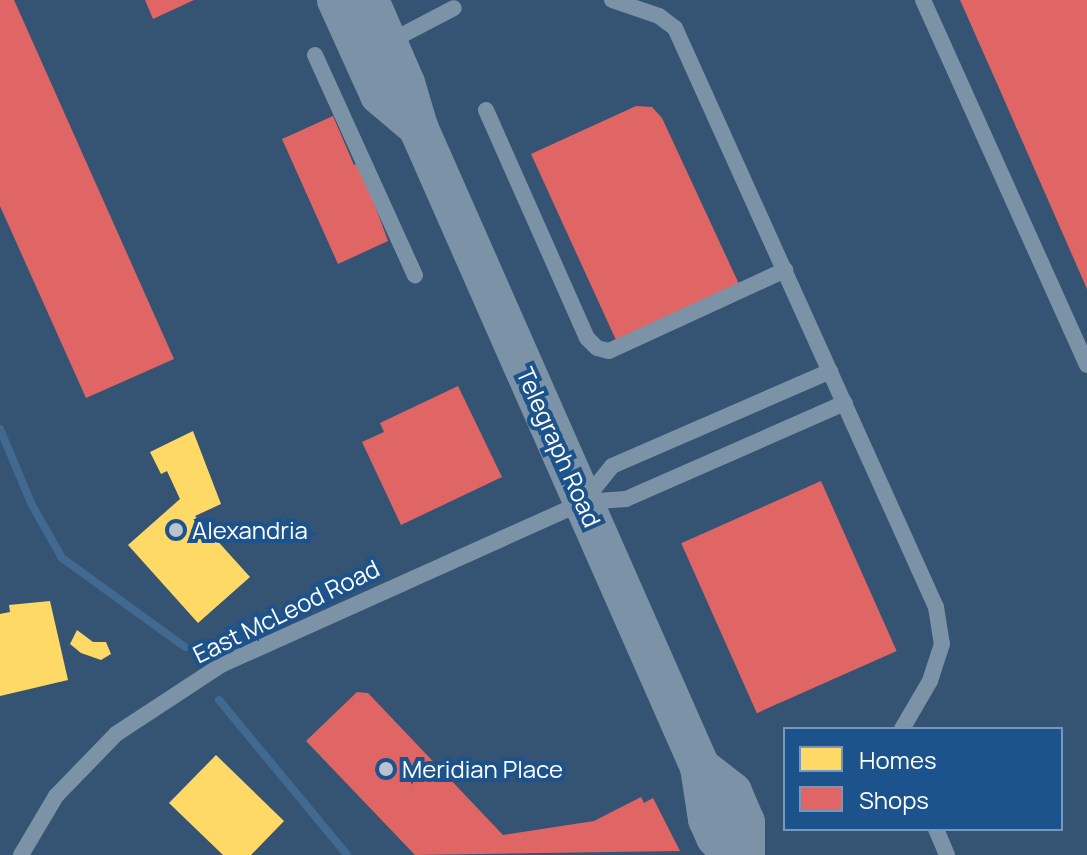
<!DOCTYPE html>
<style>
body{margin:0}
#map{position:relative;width:1087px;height:855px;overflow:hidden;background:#355473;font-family:Manrope,sans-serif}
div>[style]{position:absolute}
.homes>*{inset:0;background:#ffd966}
.shops>*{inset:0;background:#e06666;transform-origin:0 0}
.stream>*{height:8px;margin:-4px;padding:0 4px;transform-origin:4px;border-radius:4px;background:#426990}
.service>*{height:16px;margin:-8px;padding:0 8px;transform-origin:8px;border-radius:8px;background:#7c92a7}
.tertiary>*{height:40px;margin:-20px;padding:0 20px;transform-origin:20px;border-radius:20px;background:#7c92a7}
.dots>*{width:22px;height:22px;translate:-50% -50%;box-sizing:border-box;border:4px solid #1c538c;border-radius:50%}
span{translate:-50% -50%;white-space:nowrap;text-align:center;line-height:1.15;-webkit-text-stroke:8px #1c538c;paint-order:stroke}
.street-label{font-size:24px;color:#fff}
.poi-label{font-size:24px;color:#fff}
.left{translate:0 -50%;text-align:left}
.legend{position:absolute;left:783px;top:727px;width:280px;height:104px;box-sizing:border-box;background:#1c538c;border:2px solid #7798ba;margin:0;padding:10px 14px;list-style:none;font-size:24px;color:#fff}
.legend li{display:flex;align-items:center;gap:16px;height:40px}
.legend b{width:40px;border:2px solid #7798ba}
</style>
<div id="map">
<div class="homes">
<div style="clip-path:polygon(193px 431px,221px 504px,195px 516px,250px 577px,198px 623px,128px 545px,180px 499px,167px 471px,161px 474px,150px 452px)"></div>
<div style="clip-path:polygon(50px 601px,68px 680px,0 696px,0 614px,10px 612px,9px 605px)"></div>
<div style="clip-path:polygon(77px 630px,93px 642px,106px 642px,111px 654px,101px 660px,81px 653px,70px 644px)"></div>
<div style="clip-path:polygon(216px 755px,284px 821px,251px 855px,223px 855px,169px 803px)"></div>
</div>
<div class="shops">
<div style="clip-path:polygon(0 0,14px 0,174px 359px,86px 398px,0 206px)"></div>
<div style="clip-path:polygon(145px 0,194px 0,153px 19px)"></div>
<div style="clip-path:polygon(960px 0,1087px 0,1087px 289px,999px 88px)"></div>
<div style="clip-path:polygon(636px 106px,652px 107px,662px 118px,739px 284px,616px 340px,531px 154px)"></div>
<div style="clip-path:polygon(333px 116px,354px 165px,359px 162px,388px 241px,338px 264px,282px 139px)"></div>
<div style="clip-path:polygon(458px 386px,502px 477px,401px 525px,362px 442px,384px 432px,380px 423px)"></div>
<div style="left:821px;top:481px;width:186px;height:153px;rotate:66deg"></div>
<div style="clip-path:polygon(357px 692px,368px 693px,503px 835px,594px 821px,641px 797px,644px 803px,653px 798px,680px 851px,415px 855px,306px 741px)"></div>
</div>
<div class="stream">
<div style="left:0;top:429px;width:82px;rotate:67.2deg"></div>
<div style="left:32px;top:505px;width:61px;rotate:60.5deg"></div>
<div style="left:62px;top:558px;width:152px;rotate:35.9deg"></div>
<div style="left:219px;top:700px;width:201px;rotate:50.4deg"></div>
</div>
<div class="service">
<div style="left:612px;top:0;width:50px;rotate:18.8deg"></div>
<div style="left:659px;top:16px;width:20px;rotate:37deg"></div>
<div style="left:675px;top:28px;width:635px;rotate:65.74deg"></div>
<div style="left:936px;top:607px;width:37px;rotate:81deg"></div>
<div style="left:942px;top:644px;width:39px;rotate:108deg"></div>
<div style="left:930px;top:681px;width:56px;rotate:120.3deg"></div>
<div style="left:923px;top:0;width:400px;rotate:65.8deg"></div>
<div style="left:389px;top:42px;width:73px;rotate:-27.6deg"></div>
<div style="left:315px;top:55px;width:242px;rotate:65.6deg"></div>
<div style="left:486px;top:110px;width:249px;rotate:66.1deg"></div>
<div style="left:587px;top:338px;width:14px;rotate:45deg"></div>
<div style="left:597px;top:348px;width:12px;rotate:14deg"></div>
<div style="left:609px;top:351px;width:194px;rotate:-24.7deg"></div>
<div style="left:584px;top:501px;width:45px;rotate:-51.3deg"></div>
<div style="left:612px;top:466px;width:238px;rotate:-23.5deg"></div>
<div style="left:936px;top:829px;width:28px;rotate:67deg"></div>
<div style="left:21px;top:855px;width:69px;rotate:-59.3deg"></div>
<div style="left:56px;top:796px;width:86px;rotate:-45.9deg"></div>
<div style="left:116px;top:734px;width:126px;rotate:-33.3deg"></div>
<div style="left:221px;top:665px;width:397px;rotate:-24.2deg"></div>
<div style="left:583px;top:502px;width:43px;rotate:-4deg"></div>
<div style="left:626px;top:499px;width:239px;rotate:-23.7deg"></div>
</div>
<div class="tertiary">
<div style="left:337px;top:0;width:104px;rotate:65.6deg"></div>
<div style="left:380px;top:95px;width:50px;rotate:40.1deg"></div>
<div style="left:369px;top:0;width:90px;rotate:66.6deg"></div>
<div style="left:405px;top:83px;width:46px;rotate:73.5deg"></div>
<div style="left:418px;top:127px;width:699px;rotate:66.22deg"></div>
<div style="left:700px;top:767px;width:53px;rotate:81.3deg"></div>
<div style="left:708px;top:819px;width:20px;rotate:66deg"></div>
<div style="left:716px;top:837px;width:25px;rotate:47deg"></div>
<div style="left:700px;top:767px;width:41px;rotate:38deg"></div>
<div style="left:732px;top:792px;width:33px;rotate:67deg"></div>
<div style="left:745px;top:822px;width:33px;rotate:90deg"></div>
</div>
<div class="dots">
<div style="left:176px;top:530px;background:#b8c3ce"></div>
<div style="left:386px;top:769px;background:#b8c3ce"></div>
</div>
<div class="street-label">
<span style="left:559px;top:447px;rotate:66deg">Telegraph Road</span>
<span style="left:286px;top:611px;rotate:-26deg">East McLeod Road</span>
</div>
<div class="poi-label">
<span class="left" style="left:192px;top:530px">Alexandria</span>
<span class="left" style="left:402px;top:769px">Meridian Place</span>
</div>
<ul class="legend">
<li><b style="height:22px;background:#ffd966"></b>Homes</li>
<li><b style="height:22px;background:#e06666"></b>Shops</li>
</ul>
</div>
